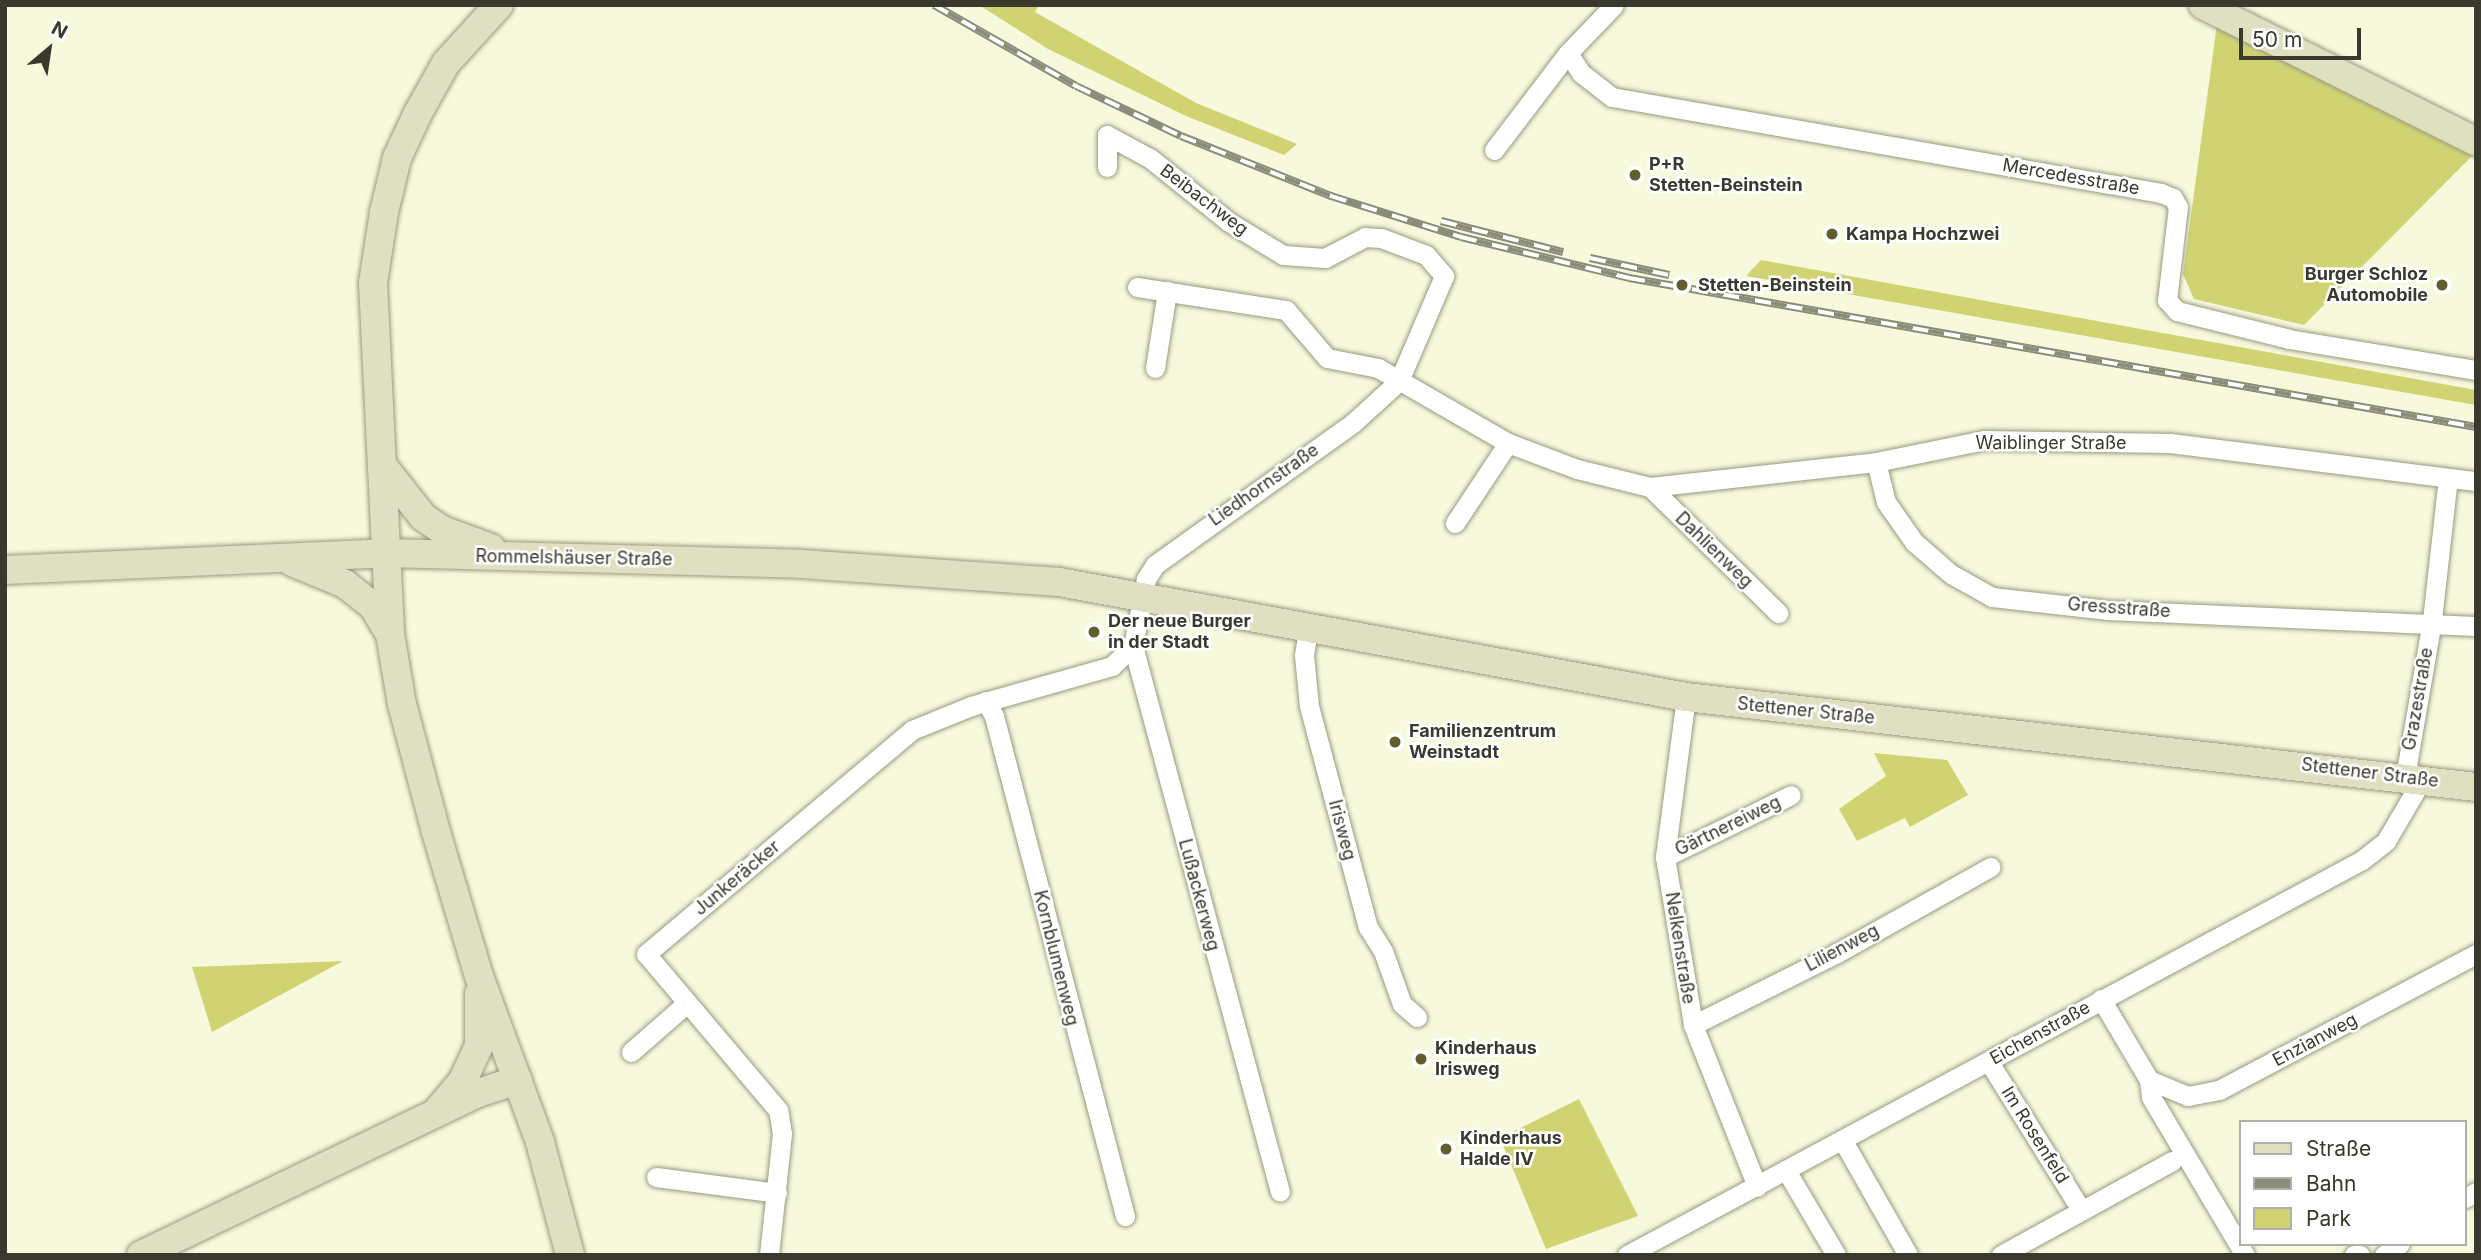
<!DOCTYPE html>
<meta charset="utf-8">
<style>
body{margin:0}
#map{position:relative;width:2481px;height:1260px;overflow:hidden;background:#f7f9dd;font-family:Inter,sans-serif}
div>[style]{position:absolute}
.green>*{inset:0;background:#d1d373}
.roads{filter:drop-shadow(0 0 2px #989a80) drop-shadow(0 0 2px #989a80)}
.street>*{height:19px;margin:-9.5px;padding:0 9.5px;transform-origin:9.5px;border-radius:9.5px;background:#fff}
.secondary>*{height:28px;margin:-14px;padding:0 14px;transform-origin:14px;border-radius:14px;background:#dfdfc1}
.rail>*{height:8px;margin-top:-4px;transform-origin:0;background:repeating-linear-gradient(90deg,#fff 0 16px,#8b8c7a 0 32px);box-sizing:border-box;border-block:2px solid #8b8c7a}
.dots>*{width:19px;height:19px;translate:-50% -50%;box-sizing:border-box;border:4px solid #fff;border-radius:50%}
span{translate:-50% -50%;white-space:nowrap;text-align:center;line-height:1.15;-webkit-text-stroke:5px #fff;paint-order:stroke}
.poi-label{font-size:18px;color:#39392e;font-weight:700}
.left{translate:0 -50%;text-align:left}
.right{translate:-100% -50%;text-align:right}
.street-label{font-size:18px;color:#39392e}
.frame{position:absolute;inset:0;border:7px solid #39392e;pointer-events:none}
.legend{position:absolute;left:2239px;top:1120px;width:228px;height:126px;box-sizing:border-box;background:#fff;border:2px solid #b0b0ab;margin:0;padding:9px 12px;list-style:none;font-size:21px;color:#39392e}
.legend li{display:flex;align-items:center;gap:14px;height:35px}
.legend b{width:35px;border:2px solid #b0b0ab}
.north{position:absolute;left:14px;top:14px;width:70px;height:70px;-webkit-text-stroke:5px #fff;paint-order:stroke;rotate:29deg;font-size:19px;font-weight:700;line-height:28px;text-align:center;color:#39392e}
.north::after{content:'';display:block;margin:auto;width:24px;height:32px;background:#39392e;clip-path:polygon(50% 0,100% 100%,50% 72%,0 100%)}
.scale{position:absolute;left:2239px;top:28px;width:122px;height:32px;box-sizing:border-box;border:4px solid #39392e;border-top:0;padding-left:9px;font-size:21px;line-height:24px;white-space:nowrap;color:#39392e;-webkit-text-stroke:5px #fff;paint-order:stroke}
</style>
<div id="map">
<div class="green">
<div style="clip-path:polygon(979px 5px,1039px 5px,1035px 12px,1196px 103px,1297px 144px,1284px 155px,1186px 116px,1048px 49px)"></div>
<div style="clip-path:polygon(2217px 24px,2476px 152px,2304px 325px,2194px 299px,2183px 274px)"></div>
<div style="clip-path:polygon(1761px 260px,2476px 390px,2476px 405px,1746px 276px)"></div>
<div style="clip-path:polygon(1874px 753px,1947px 760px,1968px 795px,1910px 827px,1905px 818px,1857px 841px,1839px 809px,1886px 776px)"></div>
<div style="clip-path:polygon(343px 961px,212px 1032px,192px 967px)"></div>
<div style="clip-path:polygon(1579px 1099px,1638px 1216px,1546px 1249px,1500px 1138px)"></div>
</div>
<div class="roads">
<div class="street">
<div style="left:1568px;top:53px;width:24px;rotate:57deg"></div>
<div style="left:1581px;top:73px;width:39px;rotate:38deg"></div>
<div style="left:1612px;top:97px;width:557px;rotate:9.92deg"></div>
<div style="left:2161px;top:193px;width:13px;rotate:23deg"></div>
<div style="left:2173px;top:198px;width:10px;rotate:61deg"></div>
<div style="left:2178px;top:207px;width:94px;rotate:96.7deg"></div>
<div style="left:2167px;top:300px;width:15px;rotate:48deg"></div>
<div style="left:2177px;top:311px;width:115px;rotate:14deg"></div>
<div style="left:2289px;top:339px;width:190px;rotate:9.4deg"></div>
<div style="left:1494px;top:150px;width:122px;rotate:-52.7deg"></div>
<div style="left:1568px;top:53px;width:66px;rotate:-46.2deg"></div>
<div style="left:1107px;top:167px;width:32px;rotate:-90deg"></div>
<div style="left:1107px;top:135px;width:50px;rotate:28.6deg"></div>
<div style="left:1151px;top:159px;width:100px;rotate:38.9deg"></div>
<div style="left:1229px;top:222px;width:63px;rotate:31.4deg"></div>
<div style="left:1283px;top:255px;width:42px;rotate:4.1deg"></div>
<div style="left:1325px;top:258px;width:45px;rotate:-27.7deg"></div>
<div style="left:1365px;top:237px;width:16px;rotate:4deg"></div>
<div style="left:1381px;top:238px;width:48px;rotate:20.7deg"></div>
<div style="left:1426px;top:255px;width:28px;rotate:49deg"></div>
<div style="left:1444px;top:276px;width:114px;rotate:113.2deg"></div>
<div style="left:1399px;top:381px;width:62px;rotate:137.6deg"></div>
<div style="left:1353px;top:423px;width:244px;rotate:144.4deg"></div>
<div style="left:1155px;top:565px;width:17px;rotate:123deg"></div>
<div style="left:1146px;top:579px;width:68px;rotate:101deg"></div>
<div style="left:1133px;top:646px;width:565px;rotate:74.93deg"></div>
<div style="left:1137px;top:287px;width:151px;rotate:8.8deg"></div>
<div style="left:1286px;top:310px;width:63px;rotate:49.5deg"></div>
<div style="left:1327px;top:358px;width:52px;rotate:11.1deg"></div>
<div style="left:1378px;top:368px;width:150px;rotate:30deg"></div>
<div style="left:1508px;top:443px;width:74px;rotate:20.6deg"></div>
<div style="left:1577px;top:469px;width:75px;rotate:13.9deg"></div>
<div style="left:1650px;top:487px;width:227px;rotate:-6.3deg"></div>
<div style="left:1876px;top:462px;width:110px;rotate:-11.5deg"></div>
<div style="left:1984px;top:440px;width:186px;rotate:0.9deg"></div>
<div style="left:2170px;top:443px;width:308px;rotate:7.1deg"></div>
<div style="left:1155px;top:368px;width:78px;rotate:-81.1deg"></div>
<div style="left:1876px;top:462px;width:41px;rotate:76deg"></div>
<div style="left:1886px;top:502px;width:49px;rotate:55deg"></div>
<div style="left:1914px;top:542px;width:49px;rotate:40.9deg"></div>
<div style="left:1951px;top:574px;width:47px;rotate:29.3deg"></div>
<div style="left:1992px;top:597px;width:117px;rotate:6.4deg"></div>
<div style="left:2108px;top:610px;width:368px;rotate:2.5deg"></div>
<div style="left:1650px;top:487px;width:180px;rotate:44.5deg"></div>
<div style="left:1455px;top:523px;width:96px;rotate:-56.5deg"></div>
<div style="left:1308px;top:630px;width:25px;rotate:99deg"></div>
<div style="left:1304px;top:655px;width:51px;rotate:84.4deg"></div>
<div style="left:1309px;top:706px;width:229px;rotate:75.1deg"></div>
<div style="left:1368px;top:927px;width:28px;rotate:58deg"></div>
<div style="left:1383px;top:951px;width:56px;rotate:70.3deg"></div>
<div style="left:1402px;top:1004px;width:20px;rotate:41deg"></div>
<div style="left:1686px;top:697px;width:161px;rotate:97.5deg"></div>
<div style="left:1665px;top:857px;width:170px;rotate:80.5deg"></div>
<div style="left:1693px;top:1025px;width:174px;rotate:68.4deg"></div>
<div style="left:986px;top:701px;width:17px;rotate:62deg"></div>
<div style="left:994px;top:716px;width:517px;rotate:75.32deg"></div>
<div style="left:2405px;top:777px;width:159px;rotate:-80.2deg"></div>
<div style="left:2432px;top:620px;width:143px;rotate:-83.6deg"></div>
<div style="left:1665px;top:857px;width:140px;rotate:-26.2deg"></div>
<div style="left:2101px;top:999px;width:94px;rotate:59.3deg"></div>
<div style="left:2149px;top:1080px;width:42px;rotate:22.3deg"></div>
<div style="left:2188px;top:1096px;width:32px;rotate:-11deg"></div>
<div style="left:2219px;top:1090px;width:291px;rotate:-27.9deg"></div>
<div style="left:1693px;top:1025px;width:161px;rotate:-26.6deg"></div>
<div style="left:1837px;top:953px;width:176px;rotate:-29.3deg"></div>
<div style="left:631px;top:1052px;width:74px;rotate:-41.2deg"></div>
<div style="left:1989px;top:1062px;width:172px;rotate:58.1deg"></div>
<div style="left:2149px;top:1080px;width:17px;rotate:83deg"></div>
<div style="left:2151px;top:1097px;width:184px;rotate:59.3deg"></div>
<div style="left:1843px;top:1141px;width:131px;rotate:60.3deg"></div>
<div style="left:1787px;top:1172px;width:96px;rotate:59.4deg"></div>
<div style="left:656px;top:1177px;width:122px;rotate:7.5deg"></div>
<div style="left:2465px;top:1198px;width:13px;rotate:-29deg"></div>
<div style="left:769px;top:1255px;width:122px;rotate:-83.9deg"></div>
<div style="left:782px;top:1134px;width:24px;rotate:-99deg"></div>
<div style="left:778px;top:1110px;width:204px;rotate:-130.2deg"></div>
<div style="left:646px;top:954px;width:348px;rotate:-40.1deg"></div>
<div style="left:912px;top:730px;width:64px;rotate:-22.1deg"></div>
<div style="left:971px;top:706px;width:147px;rotate:-15.8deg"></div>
<div style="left:1112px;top:666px;width:29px;rotate:-44deg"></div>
<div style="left:1627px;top:1255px;width:834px;rotate:-28.25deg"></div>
<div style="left:2362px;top:860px;width:31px;rotate:-38deg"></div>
<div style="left:2386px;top:841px;width:73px;rotate:-59.6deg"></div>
<div style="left:2001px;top:1255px;width:195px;rotate:-28.8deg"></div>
<div style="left:2354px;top:1255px;width:6px"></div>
<div style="left:2384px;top:1255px;width:19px;rotate:-35deg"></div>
</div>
<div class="secondary">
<div style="left:499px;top:5px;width:79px;rotate:132.4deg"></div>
<div style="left:446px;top:63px;width:57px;rotate:119.2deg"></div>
<div style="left:418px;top:113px;width:50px;rotate:115deg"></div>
<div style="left:397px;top:158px;width:56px;rotate:103.5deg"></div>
<div style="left:384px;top:212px;width:72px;rotate:98.8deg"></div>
<div style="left:373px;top:283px;width:351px;rotate:87.2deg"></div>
<div style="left:390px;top:634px;width:71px;rotate:80.3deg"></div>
<div style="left:402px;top:704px;width:132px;rotate:75.1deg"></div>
<div style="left:436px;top:832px;width:150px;rotate:73.4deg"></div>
<div style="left:479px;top:976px;width:177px;rotate:69.8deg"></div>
<div style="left:540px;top:1142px;width:117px;rotate:75.1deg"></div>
<div style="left:2203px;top:5px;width:305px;rotate:26.6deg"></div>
<div style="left:382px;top:465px;width:66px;rotate:51.7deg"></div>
<div style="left:423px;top:517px;width:23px;rotate:34deg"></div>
<div style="left:442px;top:530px;width:52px;rotate:20.2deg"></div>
<div style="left:292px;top:562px;width:57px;rotate:22.5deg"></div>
<div style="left:345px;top:584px;width:36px;rotate:38deg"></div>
<div style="left:373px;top:606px;width:33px;rotate:59deg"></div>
<div style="left:5px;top:570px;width:382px;rotate:-2.5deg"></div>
<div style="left:387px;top:553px;width:414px;rotate:1.5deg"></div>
<div style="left:801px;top:564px;width:259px;rotate:4deg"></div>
<div style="left:1059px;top:582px;width:637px;rotate:10.39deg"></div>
<div style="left:1686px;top:697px;width:795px;rotate:6.5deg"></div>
<div style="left:439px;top:1109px;width:38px;rotate:-50deg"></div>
<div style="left:463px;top:1080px;width:38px;rotate:-65deg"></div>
<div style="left:479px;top:1045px;width:51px;rotate:-90deg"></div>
<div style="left:141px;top:1255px;width:374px;rotate:-25.7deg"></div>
<div style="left:478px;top:1093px;width:42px;rotate:-18deg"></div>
</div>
</div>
<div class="rail">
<div style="left:934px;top:5px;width:163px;rotate:29.7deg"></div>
<div style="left:1076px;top:86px;width:116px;rotate:25.5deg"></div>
<div style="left:1181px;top:136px;width:162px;rotate:21.8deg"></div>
<div style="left:1331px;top:196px;width:136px;rotate:17.5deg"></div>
<div style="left:1461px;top:237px;width:173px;rotate:13.7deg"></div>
<div style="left:1629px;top:278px;width:860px;rotate:9.98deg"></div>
<div style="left:1441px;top:221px;width:126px;rotate:14.3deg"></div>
<div style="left:1590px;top:258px;width:81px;rotate:12.1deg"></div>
</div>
<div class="dots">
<div style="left:1635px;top:175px;background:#5f5f2d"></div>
<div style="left:1832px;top:234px;background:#5f5f2d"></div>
<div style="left:1682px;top:285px;background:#5f5f2d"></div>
<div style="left:2442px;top:285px;background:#5f5f2d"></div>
<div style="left:1094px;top:632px;background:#5f5f2d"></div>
<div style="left:1395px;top:742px;background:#5f5f2d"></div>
<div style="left:1421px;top:1059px;background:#5f5f2d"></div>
<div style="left:1446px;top:1149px;background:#5f5f2d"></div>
</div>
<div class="poi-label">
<span class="left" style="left:1649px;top:175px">P+R<br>Stetten-Beinstein</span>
<span class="left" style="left:1846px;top:234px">Kampa Hochzwei</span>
<span class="right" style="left:2428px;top:285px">Burger Schloz<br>Automobile</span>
<span class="left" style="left:1698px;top:285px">Stetten-Beinstein</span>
<span class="left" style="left:1108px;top:632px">Der neue Burger<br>in der Stadt</span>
<span class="left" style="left:1409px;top:742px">Familienzentrum<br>Weinstadt</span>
<span class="left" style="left:1435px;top:1059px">Kinderhaus<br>Irisweg</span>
<span class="left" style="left:1460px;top:1149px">Kinderhaus<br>Halde IV</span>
</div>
<div class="street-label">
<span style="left:2071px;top:177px;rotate:10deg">Mercedesstraße</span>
<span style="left:1204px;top:200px;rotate:37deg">Beibachweg</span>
<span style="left:2051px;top:443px">Waiblinger Straße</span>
<span style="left:1264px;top:485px;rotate:-35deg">Liedhornstraße</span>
<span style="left:1714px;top:550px;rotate:44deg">Dahlienweg</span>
<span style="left:574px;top:558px;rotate:1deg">Rommelshäuser Straße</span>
<span style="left:2119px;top:608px;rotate:4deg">Gressstraße</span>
<span style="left:2418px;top:699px;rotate:-80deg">Grazestraße</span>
<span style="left:1806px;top:711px;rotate:6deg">Stettener Straße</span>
<span style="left:2370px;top:773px;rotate:7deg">Stettener Straße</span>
<span style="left:1728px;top:826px;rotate:-26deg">Gärtnereiweg</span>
<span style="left:1342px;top:830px;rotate:75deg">Irisweg</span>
<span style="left:737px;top:878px;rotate:-40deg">Junkeräcker</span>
<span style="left:1199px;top:895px;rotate:75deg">Lußackerweg</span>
<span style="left:1680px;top:948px;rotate:81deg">Nelkenstraße</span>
<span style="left:1842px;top:948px;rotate:-28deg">Lilienweg</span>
<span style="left:1056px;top:958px;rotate:76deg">Kornblumenweg</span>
<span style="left:2040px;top:1033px;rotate:-29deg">Eichenstraße</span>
<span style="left:2315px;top:1040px;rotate:-28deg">Enzianweg</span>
<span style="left:2035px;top:1135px;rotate:58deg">Im Rosenfeld</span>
</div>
<div class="frame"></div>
<ul class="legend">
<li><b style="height:9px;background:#dfdfc1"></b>Straße</li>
<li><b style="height:9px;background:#8b8c7a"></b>Bahn</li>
<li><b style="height:19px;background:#d1d373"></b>Park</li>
</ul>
<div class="north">N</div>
<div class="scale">50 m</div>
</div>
